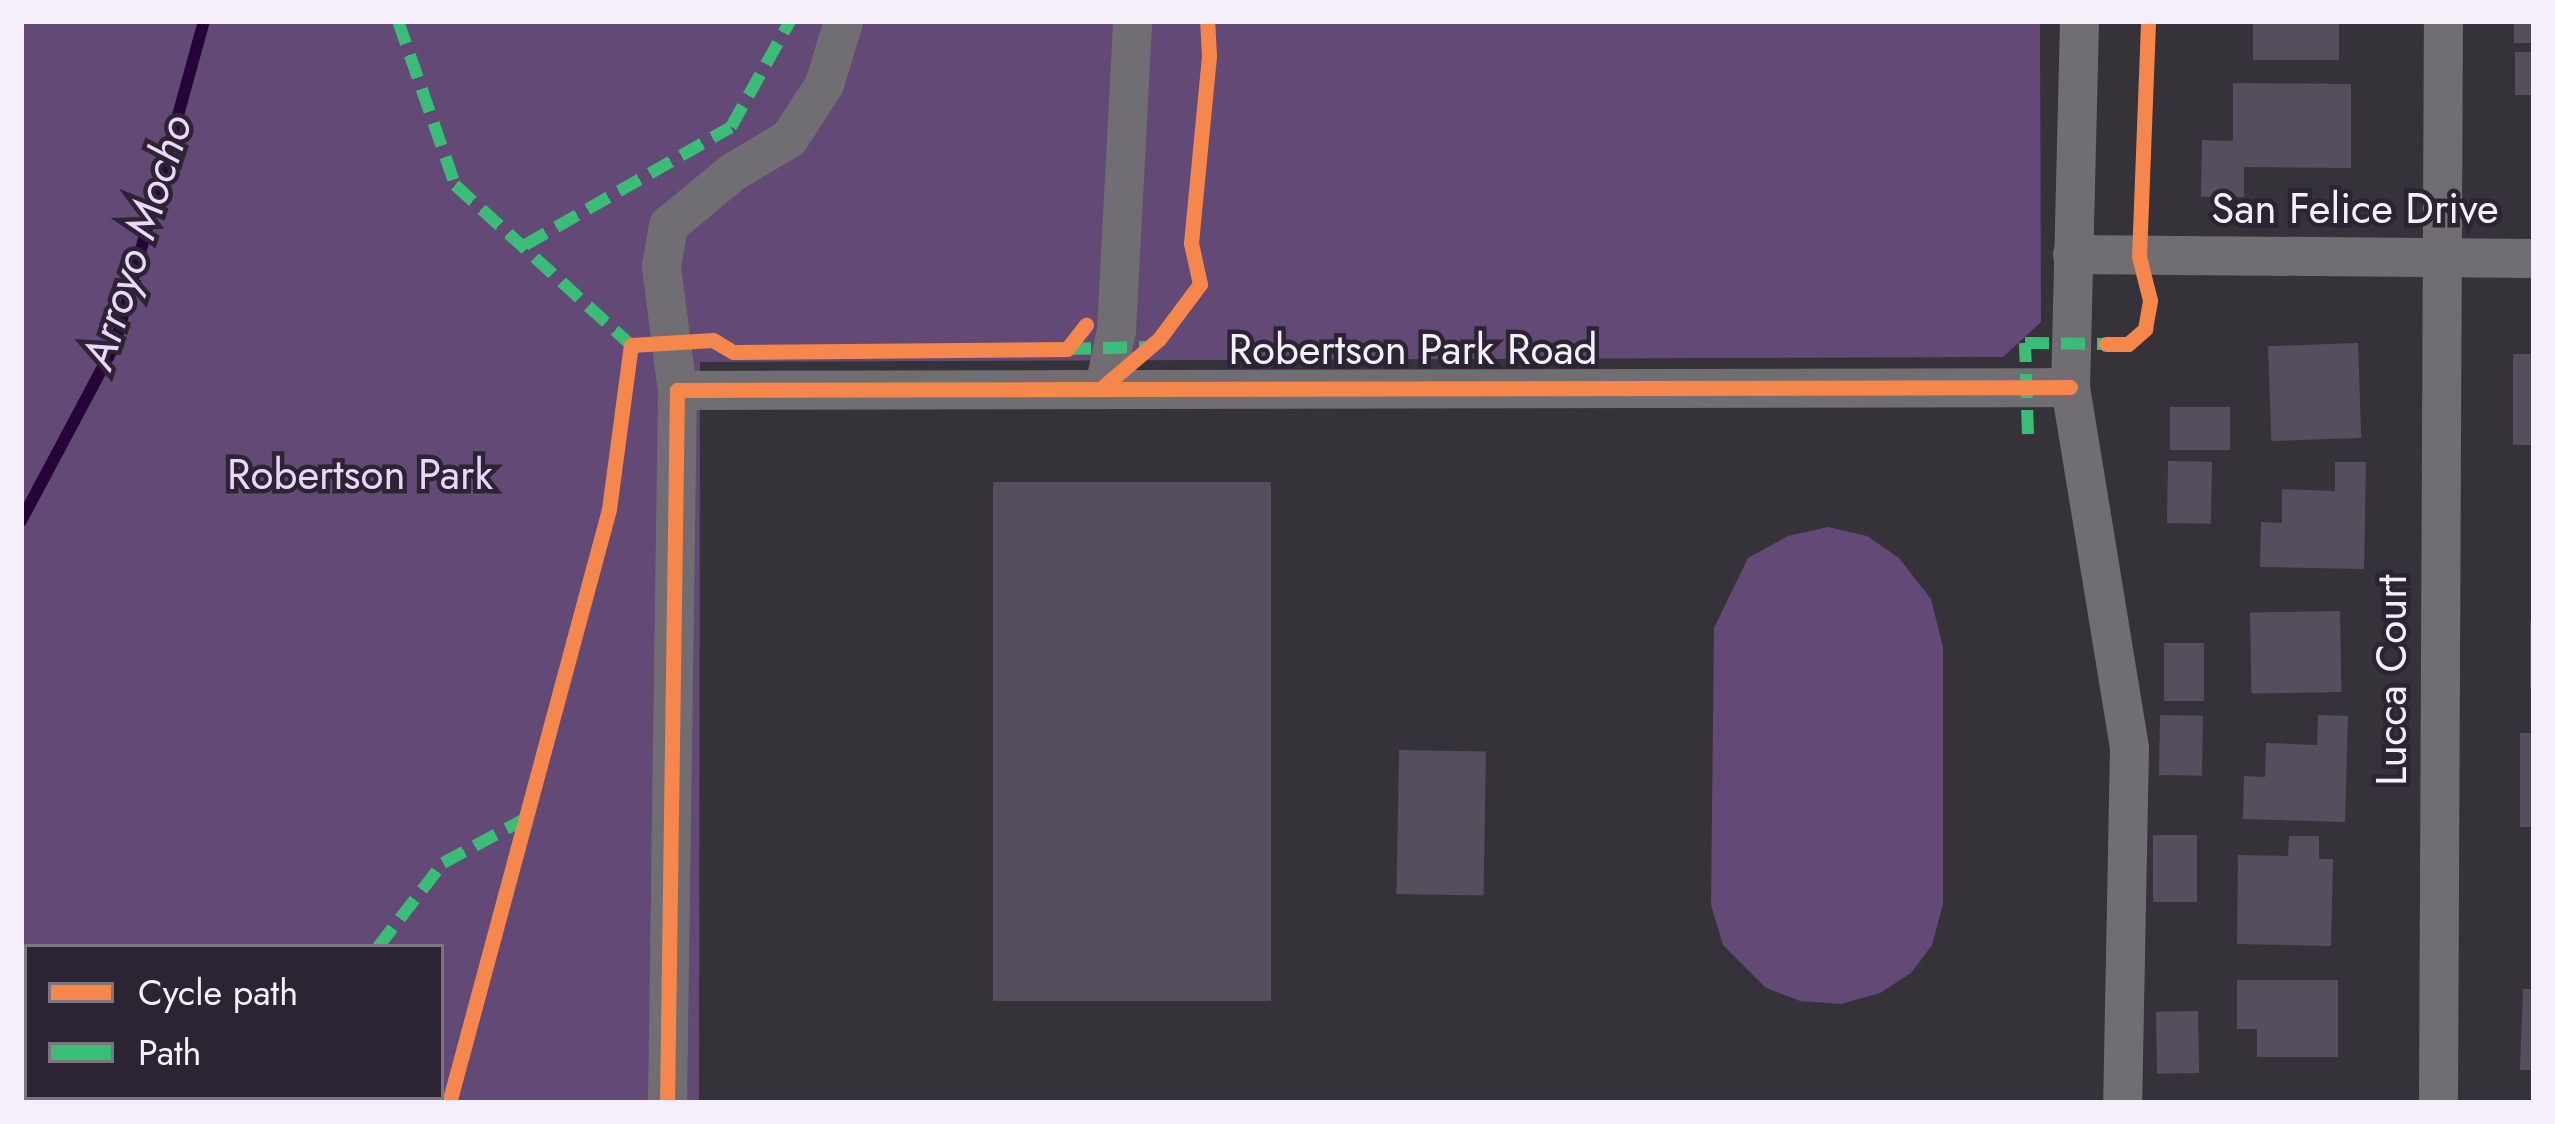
<!DOCTYPE html>
<style>
body{margin:0}
#map{position:relative;width:2555px;height:1124px;overflow:hidden;background:#36323a;font-family:Jost,sans-serif}
div>[style]{position:absolute}
.green>*{inset:0;background:#634a76}
.stream>*{height:12px;margin:-6px;padding:0 6px;transform-origin:6px;border-radius:6px;background:#26043a}
.building>*{inset:0;background:#564e5d;transform-origin:0 0}
.minor>*{height:39px;margin:-19.5px;padding:0 19.5px;transform-origin:19.5px;border-radius:19.5px;background:#716e73}
.quiet>*{height:12px;margin-top:-6px;transform-origin:0;background:repeating-linear-gradient(90deg,#3abd76 0 24px,transparent 0 36px)}
.cycleway>*{height:15px;margin:-7.5px;padding:0 7.5px;transform-origin:7.5px;border-radius:7.5px;background:#f5874c}
span{translate:-50% -50%;white-space:nowrap;text-align:center;line-height:1.15;-webkit-text-stroke:9px #2c2432;paint-order:stroke}
.street-label{font-size:42px;color:#f4eff8}
.park-label{font-size:42px;color:#ead6fc}
.water-label{font-size:45px;color:#ecd8fe;font-style:italic}
.frame{position:absolute;inset:0;border:24px solid #f4eff8;pointer-events:none}
.legend{position:absolute;left:24px;top:944px;width:420px;height:156px;box-sizing:border-box;background:#2c2432;border:3px solid #7c7581;margin:0;padding:15px 21px;list-style:none;font-size:36px;color:#f4eff8}
.legend li{display:flex;align-items:center;gap:24px;height:60px}
.legend b{width:60px;border:3px solid #7c7581}
</style>
<div id="map">
<div class="green">
<div style="clip-path:polygon(evenodd,21px 21px,2040px 21px,2041px 322px,2003px 357px,700px 362px,699px 1103px,21px 1103px,21px 21px,27px 947px,441px 947px,441px 1097px,27px 1097px,27px 947px)"></div>
<div style="clip-path:polygon(1828px 527px,1867px 536px,1899px 558px,1931px 599px,1943px 647px,1943px 904px,1932px 945px,1911px 973px,1880px 993px,1841px 1004px,1800px 1001px,1766px 988px,1723px 945px,1711px 905px,1714px 628px,1748px 558px,1788px 536px)"></div>
</div>
<div class="stream">
<div style="left:21px;top:521px;width:200px;rotate:-62deg"></div>
<div style="left:115px;top:344px;width:335px;rotate:-74.6deg"></div>
</div>
<div class="building">
<div style="left:2253px;top:21px;width:86px;height:39px"></div>
<div style="left:2514px;top:21px;width:20px;height:22px"></div>
<div style="left:2515px;top:52px;width:19px;height:43px"></div>
<div style="clip-path:polygon(2233px 83px,2351px 84px,2351px 168px,2244px 167px,2244px 197px,2201px 197px,2202px 140px,2233px 141px)"></div>
<div style="left:2358px;top:343px;width:95px;height:90px;rotate:88deg"></div>
<div style="left:2513px;top:354px;width:21px;height:91px"></div>
<div style="left:2170px;top:407px;width:60px;height:43px"></div>
<div style="left:2168px;top:461px;width:44px;height:62px;rotate:1deg"></div>
<div style="clip-path:polygon(2335px 462px,2366px 462px,2364px 569px,2260px 567px,2261px 522px,2282px 523px,2282px 489px,2335px 491px)"></div>
<div style="left:1271px;top:482px;width:519px;height:278px;rotate:90deg"></div>
<div style="left:2340px;top:611px;width:81px;height:90px;rotate:89deg"></div>
<div style="left:2530px;top:621px;width:4px;height:68px"></div>
<div style="left:2164px;top:643px;width:40px;height:58px"></div>
<div style="left:2160px;top:715px;width:43px;height:60px;rotate:1deg"></div>
<div style="clip-path:polygon(2318px 715px,2348px 716px,2345px 822px,2243px 819px,2244px 776px,2265px 777px,2266px 743px,2317px 745px)"></div>
<div style="left:2520px;top:733px;width:14px;height:94px"></div>
<div style="left:1399px;top:750px;width:87px;height:144px;rotate:1deg"></div>
<div style="left:2153px;top:835px;width:44px;height:67px"></div>
<div style="clip-path:polygon(2289px 836px,2319px 836px,2319px 859px,2333px 859px,2331px 946px,2237px 944px,2238px 855px,2288px 856px)"></div>
<div style="clip-path:polygon(2237px 980px,2338px 980px,2338px 1057px,2257px 1057px,2257px 1029px,2237px 1029px)"></div>
<div style="clip-path:polygon(2523px 989px,2534px 989px,2534px 1070px,2520px 1070px)"></div>
<div style="left:2198px;top:1011px;width:62px;height:42px;rotate:89deg"></div>
</div>
<div class="minor">
<div style="left:2079px;top:21px;width:366px;rotate:91.4deg"></div>
<div style="left:2070px;top:387px;width:365px;rotate:80.7deg"></div>
<div style="left:2129px;top:747px;width:356px;rotate:91.1deg"></div>
<div style="left:2072px;top:254px;width:462px;rotate:0.5deg"></div>
<div style="left:1104px;top:386px;width:57px;rotate:-77.9deg"></div>
<div style="left:1116px;top:330px;width:309px;rotate:-87deg"></div>
<div style="left:677px;top:390px;width:125px;rotate:-97.4deg"></div>
<div style="left:661px;top:266px;width:42px;rotate:-80.3deg"></div>
<div style="left:668px;top:225px;width:83px;rotate:-39.6deg"></div>
<div style="left:732px;top:172px;width:66px;rotate:-30.8deg"></div>
<div style="left:789px;top:138px;width:64px;rotate:-57.1deg"></div>
<div style="left:824px;top:84px;width:66px;rotate:-73.2deg"></div>
<div style="left:667px;top:1103px;width:713px;rotate:-89.2deg"></div>
<div style="left:677px;top:390px;width:1393px;rotate:-0.12deg"></div>
<div style="left:2438px;top:1103px;width:1082px;rotate:-89.74deg"></div>
</div>
<div class="quiet">
<div style="left:398px;top:21px;width:174px;rotate:70.8deg"></div>
<div style="left:455px;top:185px;width:238px;rotate:42.3deg"></div>
<div style="left:631px;top:345px;width:8px;rotate:-7deg"></div>
<div style="left:525px;top:245px;width:237px;rotate:-29.8deg"></div>
<div style="left:731px;top:127px;width:121px;rotate:-60.9deg"></div>
<div style="left:1067px;top:349px;width:78px;rotate:-1.5deg"></div>
<div style="left:2028px;top:434px;width:91px;rotate:-91.9deg"></div>
<div style="left:2025px;top:343px;width:81px;rotate:0.7deg"></div>
<div style="left:378px;top:947px;width:106px;rotate:-52.3deg"></div>
<div style="left:443px;top:863px;width:91px;rotate:-28.3deg"></div>
<div style="left:268px;top:1103px;width:6px;rotate:-90deg"></div>
</div>
<div class="cycleway">
<div style="left:2106px;top:344px;width:22px"></div>
<div style="left:2128px;top:344px;width:23px;rotate:-41deg"></div>
<div style="left:2145px;top:329px;width:29px;rotate:-80deg"></div>
<div style="left:2150px;top:300px;width:44px;rotate:-104.3deg"></div>
<div style="left:2139px;top:257px;width:236px;rotate:-87.8deg"></div>
<div style="left:1104px;top:386px;width:72px;rotate:-40.5deg"></div>
<div style="left:1159px;top:339px;width:69px;rotate:-53.3deg"></div>
<div style="left:1200px;top:284px;width:42px;rotate:-102.4deg"></div>
<div style="left:1191px;top:243px;width:188px;rotate:-84.5deg"></div>
<div style="left:1209px;top:56px;width:35px;rotate:-93deg"></div>
<div style="left:449px;top:1103px;width:615px;rotate:-74.92deg"></div>
<div style="left:609px;top:509px;width:165px;rotate:-82.4deg"></div>
<div style="left:631px;top:345px;width:82px;rotate:-3.5deg"></div>
<div style="left:713px;top:340px;width:23px;rotate:31deg"></div>
<div style="left:733px;top:352px;width:334px;rotate:-0.5deg"></div>
<div style="left:1067px;top:349px;width:31px;rotate:-52deg"></div>
<div style="left:667px;top:1103px;width:713px;rotate:-89.2deg"></div>
<div style="left:677px;top:390px;width:1393px;rotate:-0.12deg"></div>
</div>
<div class="street-label">
<span style="left:2355px;top:209px">San Felice Drive</span>
<span style="left:1413px;top:350px">Robertson Park Road</span>
<span style="left:2392px;top:680px;rotate:-90deg">Lucca Court</span>
</div>
<div class="park-label">
<span style="left:360px;top:475px">Robertson Park</span>
</div>
<div class="water-label">
<span style="left:137px;top:242px;rotate:-72deg">Arroyo Mocho</span>
</div>
<div class="frame"></div>
<ul class="legend">
<li><b style="height:15px;background:#f5874c"></b>Cycle path</li>
<li><b style="height:15px;background:#3abd76"></b>Path</li>
</ul>
</div>
